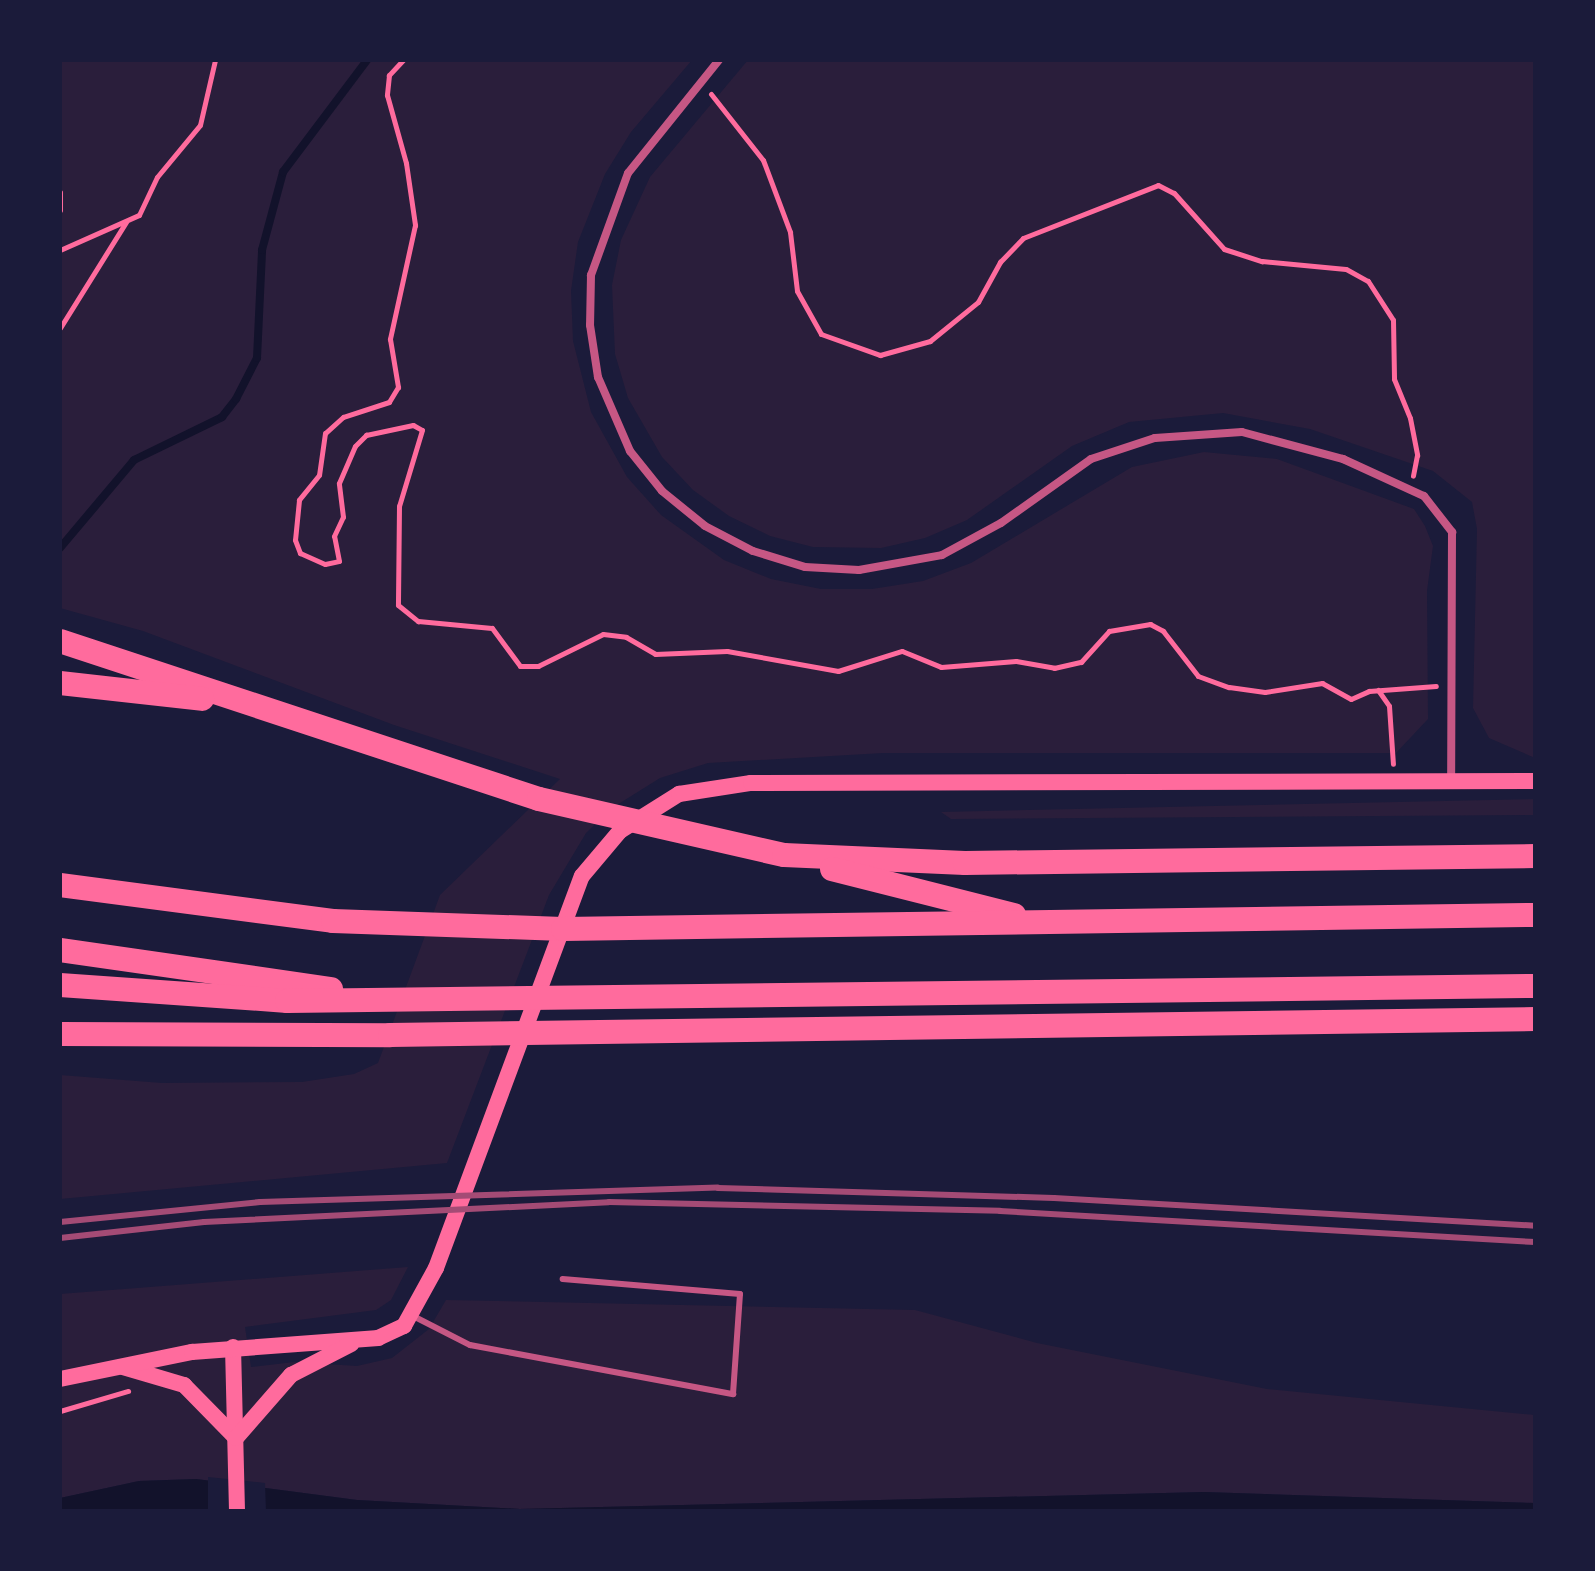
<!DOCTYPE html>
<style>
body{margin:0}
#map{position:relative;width:1595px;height:1571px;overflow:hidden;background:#1b1b3a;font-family:"Asap Condensed",sans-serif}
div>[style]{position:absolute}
.green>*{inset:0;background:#2a1e3b}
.water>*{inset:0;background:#12122b}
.pier>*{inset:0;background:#1b1b3a}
.stream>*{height:8px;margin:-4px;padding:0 4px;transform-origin:4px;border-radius:4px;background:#12122b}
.path>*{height:5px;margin:-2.5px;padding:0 2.5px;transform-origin:2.5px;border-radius:2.5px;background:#ff6b9d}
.service>*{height:6px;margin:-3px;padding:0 3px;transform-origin:3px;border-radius:3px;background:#c65784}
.minor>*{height:8px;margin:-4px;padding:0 4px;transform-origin:4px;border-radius:4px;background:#c65784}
.secondary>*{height:16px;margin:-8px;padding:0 8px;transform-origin:8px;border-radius:8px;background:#ff6b9d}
.motorway>*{height:24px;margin:-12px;padding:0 12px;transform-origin:12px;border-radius:12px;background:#ff6b9d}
.rail>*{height:6px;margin:-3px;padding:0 3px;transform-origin:3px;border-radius:3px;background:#a44b75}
span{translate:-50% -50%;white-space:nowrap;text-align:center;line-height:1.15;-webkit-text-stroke:7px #1b1b3a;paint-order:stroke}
.frame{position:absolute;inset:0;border:62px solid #1b1b3a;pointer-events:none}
</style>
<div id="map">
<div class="green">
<div style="clip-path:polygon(60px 60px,692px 60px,631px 132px,605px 174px,578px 242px,571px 291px,573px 341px,591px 412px,627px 477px,661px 515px,724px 560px,771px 579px,821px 589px,872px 589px,923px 581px,971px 563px,1132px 467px,1204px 452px,1277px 459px,1414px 509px,1425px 526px,1433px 546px,1427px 591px,1428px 719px,1396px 753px,883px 753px,708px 763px,660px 778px,612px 808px,586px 833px,549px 895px,447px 1163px,60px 1199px,60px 1075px,162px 1083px,302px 1082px,354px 1074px,378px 1063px,440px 895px,560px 779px,394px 725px,143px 631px,60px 608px)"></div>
<div style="clip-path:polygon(748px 60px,1535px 60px,1535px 758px,1489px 738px,1473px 708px,1477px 529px,1472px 502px,1433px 471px,1310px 429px,1223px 413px,1129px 422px,1072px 446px,967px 520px,925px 538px,881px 548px,813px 547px,770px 536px,729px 516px,693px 490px,662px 457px,628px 398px,615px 354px,612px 285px,621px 240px,650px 177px)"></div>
<div style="clip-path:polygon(1535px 799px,1535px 815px,951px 819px,941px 812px)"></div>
<div style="clip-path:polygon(408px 1267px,391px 1300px,376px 1310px,245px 1327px,251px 1367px,294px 1362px,357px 1366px,392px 1358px,429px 1329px,446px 1300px,915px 1310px,1037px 1343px,1267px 1389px,1535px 1415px,1535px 1503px,1204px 1492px,520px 1509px,357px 1500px,196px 1479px,139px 1481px,60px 1498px,60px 1294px)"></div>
</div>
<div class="water">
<div style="clip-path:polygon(196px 1479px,357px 1500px,520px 1509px,1204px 1492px,1535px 1503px,1535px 1511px,60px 1511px,60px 1498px,139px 1481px)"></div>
</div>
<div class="pier">
<div style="clip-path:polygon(208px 1477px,265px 1483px,266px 1511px,208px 1511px)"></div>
</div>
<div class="stream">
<div style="left:60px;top:548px;width:115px;rotate:-49.9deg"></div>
<div style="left:134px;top:460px;width:98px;rotate:-26deg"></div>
<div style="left:222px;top:417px;width:23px;rotate:-52deg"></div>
<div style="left:236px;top:399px;width:46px;rotate:-62.9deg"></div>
<div style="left:257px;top:358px;width:108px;rotate:-87.3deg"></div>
<div style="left:262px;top:250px;width:81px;rotate:-74.9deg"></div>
<div style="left:283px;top:172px;width:140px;rotate:-53.1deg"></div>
</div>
<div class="path">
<div style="left:403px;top:60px;width:21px;rotate:133deg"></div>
<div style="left:389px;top:75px;width:20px;rotate:96deg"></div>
<div style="left:387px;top:95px;width:71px;rotate:74.4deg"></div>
<div style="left:406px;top:163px;width:63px;rotate:81.7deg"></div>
<div style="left:415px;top:225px;width:117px;rotate:102.4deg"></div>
<div style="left:390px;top:339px;width:49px;rotate:80.5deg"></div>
<div style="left:398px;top:387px;width:17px;rotate:121deg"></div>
<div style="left:389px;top:402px;width:48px;rotate:161.9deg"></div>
<div style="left:343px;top:417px;width:24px;rotate:138deg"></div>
<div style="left:325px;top:433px;width:42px;rotate:98.1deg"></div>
<div style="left:319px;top:475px;width:32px;rotate:129deg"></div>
<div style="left:299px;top:500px;width:40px;rotate:95.7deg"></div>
<div style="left:295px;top:540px;width:14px;rotate:69deg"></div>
<div style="left:300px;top:553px;width:27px;rotate:24deg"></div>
<div style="left:325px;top:564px;width:14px;rotate:-12deg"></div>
<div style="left:339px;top:561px;width:25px;rotate:-101deg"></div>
<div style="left:334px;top:536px;width:21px;rotate:-65deg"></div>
<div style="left:343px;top:517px;width:34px;rotate:-97deg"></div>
<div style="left:339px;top:483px;width:40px;rotate:-66.6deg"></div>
<div style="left:355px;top:446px;width:16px;rotate:-45deg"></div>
<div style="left:366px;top:435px;width:48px;rotate:-12deg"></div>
<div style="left:413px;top:425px;width:10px;rotate:29deg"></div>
<div style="left:422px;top:430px;width:79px;rotate:106.8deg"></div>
<div style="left:399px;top:506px;width:99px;rotate:90.6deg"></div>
<div style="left:398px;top:605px;width:26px;rotate:39deg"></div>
<div style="left:418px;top:621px;width:74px;rotate:5.4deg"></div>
<div style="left:492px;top:628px;width:47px;rotate:53.6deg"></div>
<div style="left:520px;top:666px;width:18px"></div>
<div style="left:538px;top:666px;width:72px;rotate:-26.2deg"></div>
<div style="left:603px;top:634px;width:23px;rotate:7deg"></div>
<div style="left:626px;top:637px;width:34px;rotate:30deg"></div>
<div style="left:655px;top:654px;width:72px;rotate:-2.4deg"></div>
<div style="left:727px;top:651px;width:113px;rotate:10.2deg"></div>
<div style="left:838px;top:671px;width:67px;rotate:-17.4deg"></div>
<div style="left:902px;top:651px;width:42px;rotate:22.3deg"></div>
<div style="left:941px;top:667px;width:75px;rotate:-4.6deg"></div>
<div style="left:1016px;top:661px;width:39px;rotate:10deg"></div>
<div style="left:1054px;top:668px;width:28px;rotate:-13deg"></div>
<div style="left:1081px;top:662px;width:42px;rotate:-47.9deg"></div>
<div style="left:1109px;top:631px;width:42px;rotate:-9.7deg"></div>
<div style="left:1150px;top:624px;width:15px;rotate:28deg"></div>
<div style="left:1163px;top:631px;width:57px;rotate:52.1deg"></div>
<div style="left:1198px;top:676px;width:33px;rotate:20deg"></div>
<div style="left:1229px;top:687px;width:36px;rotate:8deg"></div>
<div style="left:1265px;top:692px;width:58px;rotate:-9deg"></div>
<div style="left:1322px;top:683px;width:33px;rotate:29deg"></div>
<div style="left:1351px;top:699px;width:20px;rotate:-24deg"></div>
<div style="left:1369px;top:691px;width:67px;rotate:-4.3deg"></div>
<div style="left:711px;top:94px;width:84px;rotate:51.8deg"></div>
<div style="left:763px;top:160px;width:77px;rotate:69.4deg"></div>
<div style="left:790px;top:232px;width:59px;rotate:83.2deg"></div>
<div style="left:797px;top:291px;width:49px;rotate:60.8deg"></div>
<div style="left:821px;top:334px;width:63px;rotate:19.6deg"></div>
<div style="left:880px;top:355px;width:52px;rotate:-15.6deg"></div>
<div style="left:930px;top:341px;width:62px;rotate:-39.1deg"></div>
<div style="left:978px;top:302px;width:46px;rotate:-61.2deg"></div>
<div style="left:1000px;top:262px;width:33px;rotate:-46deg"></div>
<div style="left:1023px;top:238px;width:145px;rotate:-21.4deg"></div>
<div style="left:1158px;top:185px;width:18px;rotate:27deg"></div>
<div style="left:1174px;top:193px;width:75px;rotate:48.2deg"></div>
<div style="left:1224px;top:249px;width:40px;rotate:18deg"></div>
<div style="left:1262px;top:261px;width:84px;rotate:5.4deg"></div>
<div style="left:1346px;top:269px;width:25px;rotate:29deg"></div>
<div style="left:1368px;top:281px;width:46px;rotate:57.3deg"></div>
<div style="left:1393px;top:320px;width:59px;rotate:89deg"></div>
<div style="left:1394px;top:379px;width:42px;rotate:67.7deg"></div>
<div style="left:1410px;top:418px;width:38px;rotate:79deg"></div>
<div style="left:1417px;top:455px;width:21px;rotate:101deg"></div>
<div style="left:60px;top:192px;width:18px;rotate:90deg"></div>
<div style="left:60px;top:250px;width:86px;rotate:-23.9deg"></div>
<div style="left:139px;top:215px;width:42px;rotate:-64.7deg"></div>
<div style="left:157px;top:177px;width:67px;rotate:-50.4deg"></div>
<div style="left:200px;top:125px;width:67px;rotate:-77deg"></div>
<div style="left:60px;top:328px;width:125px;rotate:-58.1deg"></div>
<div style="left:1378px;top:690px;width:19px;rotate:55deg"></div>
<div style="left:1389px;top:706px;width:58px;rotate:86.1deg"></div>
<div style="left:60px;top:1411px;width:71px;rotate:-16.4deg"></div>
</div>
<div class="service">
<div style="left:413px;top:1316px;width:64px;rotate:27deg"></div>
<div style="left:470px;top:1345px;width:268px;rotate:10.6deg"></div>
<div style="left:733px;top:1394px;width:100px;rotate:-86deg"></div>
<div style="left:740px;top:1294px;width:178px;rotate:-175.2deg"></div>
</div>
<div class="minor">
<div style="left:719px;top:60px;width:145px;rotate:128.8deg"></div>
<div style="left:628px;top:173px;width:109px;rotate:109.9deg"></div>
<div style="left:591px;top:275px;width:50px;rotate:91.1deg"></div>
<div style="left:590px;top:325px;width:53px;rotate:81.3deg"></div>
<div style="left:598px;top:377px;width:81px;rotate:66.6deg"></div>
<div style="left:630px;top:451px;width:51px;rotate:51.3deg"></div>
<div style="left:662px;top:491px;width:55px;rotate:39.1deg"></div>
<div style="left:705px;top:526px;width:54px;rotate:27.5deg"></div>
<div style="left:753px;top:551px;width:54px;rotate:17.1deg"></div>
<div style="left:805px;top:567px;width:54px;rotate:3.2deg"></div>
<div style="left:859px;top:570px;width:84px;rotate:-10.2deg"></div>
<div style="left:942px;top:555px;width:67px;rotate:-28.5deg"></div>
<div style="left:1001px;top:523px;width:110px;rotate:-35.4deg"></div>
<div style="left:1091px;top:459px;width:67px;rotate:-18.2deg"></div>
<div style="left:1155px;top:438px;width:87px;rotate:-3.9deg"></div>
<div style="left:1242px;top:432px;width:105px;rotate:15deg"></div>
<div style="left:1343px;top:459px;width:89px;rotate:24.6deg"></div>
<div style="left:1424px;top:496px;width:46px;rotate:52.1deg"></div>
<div style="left:1452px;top:532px;width:249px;rotate:90.2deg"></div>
</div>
<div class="secondary">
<div style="left:233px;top:1347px;width:164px;rotate:88.6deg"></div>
<div style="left:123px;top:1367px;width:64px;rotate:16.4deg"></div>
<div style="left:184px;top:1385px;width:74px;rotate:45.5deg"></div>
<div style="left:60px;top:1379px;width:135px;rotate:-11.6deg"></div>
<div style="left:192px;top:1352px;width:187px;rotate:-4.3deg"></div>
<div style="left:378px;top:1338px;width:29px;rotate:-25deg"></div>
<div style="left:404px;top:1326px;width:66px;rotate:-61.1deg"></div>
<div style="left:436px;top:1268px;width:418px;rotate:-69.6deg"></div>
<div style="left:582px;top:876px;width:59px;rotate:-49.8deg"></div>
<div style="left:620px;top:831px;width:70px;rotate:-32.1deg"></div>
<div style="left:679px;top:794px;width:73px;rotate:-8.7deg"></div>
<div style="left:751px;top:783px;width:784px;rotate:-0.15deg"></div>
<div style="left:236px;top:1438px;width:84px;rotate:-48.9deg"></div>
<div style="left:291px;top:1375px;width:68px;rotate:-27.3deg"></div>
</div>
<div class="motorway">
<div style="left:60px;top:641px;width:504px;rotate:18.26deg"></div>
<div style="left:539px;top:799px;width:251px;rotate:12.9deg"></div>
<div style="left:784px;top:855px;width:181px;rotate:2.5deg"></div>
<div style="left:965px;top:863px;width:570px;rotate:-0.7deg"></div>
<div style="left:60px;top:683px;width:143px;rotate:6.4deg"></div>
<div style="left:832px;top:869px;width:188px;rotate:14.2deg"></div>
<div style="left:60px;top:885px;width:275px;rotate:7.5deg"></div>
<div style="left:333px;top:921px;width:230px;rotate:2deg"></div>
<div style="left:563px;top:929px;width:972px;rotate:-0.83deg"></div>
<div style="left:60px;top:950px;width:274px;rotate:8.2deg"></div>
<div style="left:60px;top:985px;width:228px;rotate:4deg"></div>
<div style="left:287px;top:1001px;width:1248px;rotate:-0.69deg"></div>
<div style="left:60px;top:1034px;width:330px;rotate:0.2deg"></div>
<div style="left:390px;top:1035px;width:1145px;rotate:-0.8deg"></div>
</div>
<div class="rail">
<div style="left:60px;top:1222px;width:201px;rotate:-5.7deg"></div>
<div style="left:260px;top:1202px;width:458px;rotate:-1.8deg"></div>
<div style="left:718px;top:1188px;width:336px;rotate:1.7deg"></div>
<div style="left:1054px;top:1198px;width:482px;rotate:3.3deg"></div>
<div style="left:60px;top:1238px;width:145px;rotate:-6.3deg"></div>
<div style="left:204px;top:1222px;width:405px;rotate:-2.8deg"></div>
<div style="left:609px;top:1202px;width:391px;rotate:1.3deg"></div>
<div style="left:1000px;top:1211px;width:536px;rotate:3.32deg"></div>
</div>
<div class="frame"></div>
</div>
